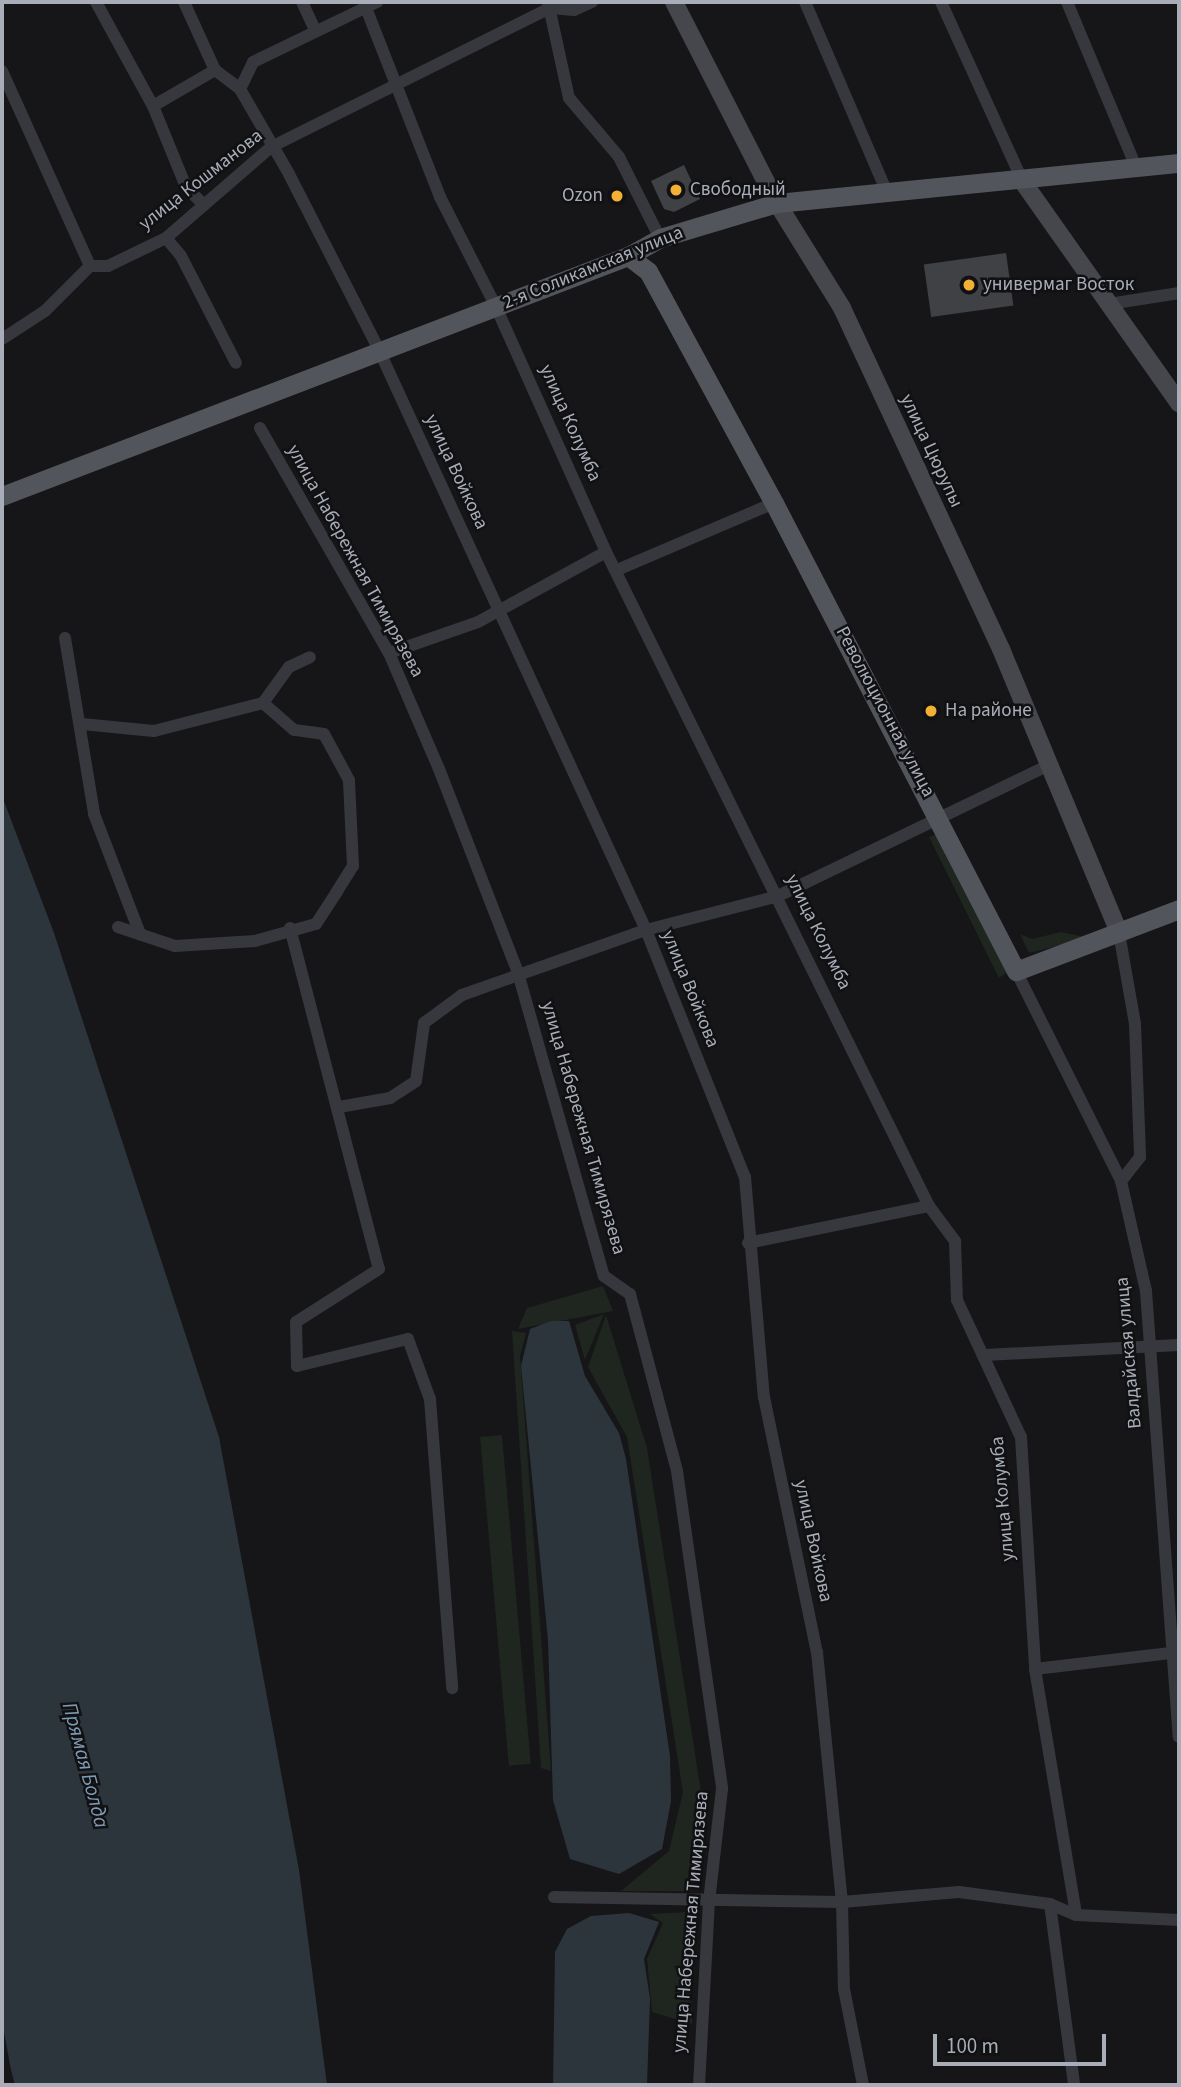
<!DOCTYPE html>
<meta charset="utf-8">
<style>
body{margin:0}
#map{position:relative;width:1181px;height:2087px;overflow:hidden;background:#161618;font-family:"Source Sans 3",sans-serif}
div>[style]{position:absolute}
.green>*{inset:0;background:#1e261f;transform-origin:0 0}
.water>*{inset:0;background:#2c353c}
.building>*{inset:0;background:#404145;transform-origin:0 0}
.street>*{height:12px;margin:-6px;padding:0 6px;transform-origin:6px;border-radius:6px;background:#37383d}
.secondary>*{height:18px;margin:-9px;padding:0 9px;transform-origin:9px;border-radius:9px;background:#45474d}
.primary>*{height:19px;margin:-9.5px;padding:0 9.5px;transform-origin:9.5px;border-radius:9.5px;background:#53555c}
.dots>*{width:19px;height:19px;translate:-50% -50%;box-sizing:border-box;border:4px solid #111113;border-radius:50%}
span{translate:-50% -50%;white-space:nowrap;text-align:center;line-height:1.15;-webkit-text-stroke:5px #111113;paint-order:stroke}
.street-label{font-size:19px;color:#a8adb8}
.poi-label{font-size:19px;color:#a8adb8}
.left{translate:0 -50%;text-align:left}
.right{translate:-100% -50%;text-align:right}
.water-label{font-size:21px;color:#7f9bb3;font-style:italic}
.frame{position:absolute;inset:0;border:4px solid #a8adb8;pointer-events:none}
.scale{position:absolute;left:933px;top:2034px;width:173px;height:32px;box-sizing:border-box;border:4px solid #a8adb8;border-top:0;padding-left:9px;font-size:21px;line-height:24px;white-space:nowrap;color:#a8adb8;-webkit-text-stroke:5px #111113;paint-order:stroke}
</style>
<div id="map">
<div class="green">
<div style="clip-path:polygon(938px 834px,1009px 971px,999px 978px,929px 837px)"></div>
<div style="clip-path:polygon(1061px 932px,1089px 938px,1029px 953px,1020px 934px,1032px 939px)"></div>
<div style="clip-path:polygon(603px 1286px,613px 1311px,518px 1329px,527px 1308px)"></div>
<div style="clip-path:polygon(604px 1314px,585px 1360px,575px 1325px)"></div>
<div style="clip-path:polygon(606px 1315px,647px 1448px,701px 1792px,691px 1891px,621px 1891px,669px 1851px,683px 1792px,627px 1437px,588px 1367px)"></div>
<div style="clip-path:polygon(512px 1331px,526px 1333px,520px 1356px,551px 1771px,541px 1768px)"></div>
<div style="left:502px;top:1435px;width:330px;height:22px;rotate:85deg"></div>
<div style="clip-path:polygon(689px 1912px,692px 2024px,652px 2012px,647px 1959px,663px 1923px,650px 1914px)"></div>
</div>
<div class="water">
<div style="clip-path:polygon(2px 796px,54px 933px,219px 1437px,299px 1870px,327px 2085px,15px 2085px,11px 2070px,2px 2021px)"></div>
<div style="clip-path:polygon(551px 1321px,569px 1321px,585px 1376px,619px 1433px,626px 1459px,670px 1756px,671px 1801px,662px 1849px,619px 1874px,570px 1859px,553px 1800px,548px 1640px,521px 1366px,530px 1329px)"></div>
<div style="clip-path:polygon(629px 1913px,659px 1922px,644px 1959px,650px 1999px,647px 2085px,553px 2085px,555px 1952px,567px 1929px,591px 1916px)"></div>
</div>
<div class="building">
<div style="clip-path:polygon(684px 165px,700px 199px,674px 212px,664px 209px,651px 181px)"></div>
<div style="left:1006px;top:253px;width:53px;height:83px;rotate:82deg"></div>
</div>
<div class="street">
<div style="left:96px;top:2px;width:119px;rotate:61.3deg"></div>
<div style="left:153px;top:106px;width:87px;rotate:67.8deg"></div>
<div style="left:186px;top:187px;width:23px;rotate:45deg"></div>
<div style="left:184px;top:2px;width:75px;rotate:65.5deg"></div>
<div style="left:215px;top:70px;width:31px;rotate:37deg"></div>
<div style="left:240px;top:89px;width:98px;rotate:60deg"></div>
<div style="left:289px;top:174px;width:195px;rotate:62.9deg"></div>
<div style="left:378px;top:348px;width:641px;rotate:65.27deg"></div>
<div style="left:646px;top:930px;width:266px;rotate:68.2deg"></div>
<div style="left:745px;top:1177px;width:221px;rotate:85.1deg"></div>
<div style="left:764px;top:1397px;width:260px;rotate:78.3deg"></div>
<div style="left:817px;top:1652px;width:251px;rotate:84.3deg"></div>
<div style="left:842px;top:1902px;width:87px;rotate:88.7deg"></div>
<div style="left:844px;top:1989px;width:98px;rotate:78.8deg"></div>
<div style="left:302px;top:2px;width:29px;rotate:65deg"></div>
<div style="left:548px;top:2px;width:98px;rotate:77.7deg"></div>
<div style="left:569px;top:98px;width:77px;rotate:49.7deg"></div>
<div style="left:619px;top:157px;width:91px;rotate:63.2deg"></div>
<div style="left:805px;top:2px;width:207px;rotate:66.7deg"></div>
<div style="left:941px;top:2px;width:198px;rotate:65.5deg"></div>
<div style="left:1067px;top:2px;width:181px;rotate:67.3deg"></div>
<div style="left:366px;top:8px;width:203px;rotate:68.6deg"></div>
<div style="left:440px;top:197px;width:123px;rotate:63deg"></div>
<div style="left:496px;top:307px;width:269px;rotate:65.8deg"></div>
<div style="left:606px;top:552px;width:729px;rotate:63.72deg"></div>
<div style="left:929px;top:1206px;width:44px;rotate:53.4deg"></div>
<div style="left:955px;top:1241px;width:59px;rotate:88.1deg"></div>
<div style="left:957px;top:1300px;width:151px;rotate:65deg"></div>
<div style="left:1021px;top:1437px;width:232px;rotate:86.5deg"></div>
<div style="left:1035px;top:1669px;width:249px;rotate:80.5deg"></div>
<div style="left:2px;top:71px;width:214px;rotate:65.7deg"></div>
<div style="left:240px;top:89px;width:30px;rotate:-64deg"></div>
<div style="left:253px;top:62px;width:138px;rotate:-25.8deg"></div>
<div style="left:153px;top:106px;width:72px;rotate:-30.1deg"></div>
<div style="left:166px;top:238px;width:23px;rotate:50deg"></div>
<div style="left:181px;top:256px;width:120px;rotate:62.8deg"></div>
<div style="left:1109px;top:304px;width:71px;rotate:-8.9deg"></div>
<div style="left:2px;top:339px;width:51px;rotate:-33.1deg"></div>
<div style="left:45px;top:311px;width:64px;rotate:-45deg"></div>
<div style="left:90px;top:266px;width:18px"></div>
<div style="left:108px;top:266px;width:64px;rotate:-25.8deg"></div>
<div style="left:166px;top:238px;width:139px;rotate:-40.9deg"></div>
<div style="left:271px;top:147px;width:312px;rotate:-26.5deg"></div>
<div style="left:550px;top:8px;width:24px;rotate:5deg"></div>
<div style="left:574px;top:10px;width:20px;rotate:-24deg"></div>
<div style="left:260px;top:428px;width:259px;rotate:60.2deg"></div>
<div style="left:389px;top:653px;width:126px;rotate:66.7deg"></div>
<div style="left:439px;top:769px;width:219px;rotate:68.8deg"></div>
<div style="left:518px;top:973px;width:315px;rotate:74.2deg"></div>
<div style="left:604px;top:1276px;width:32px;rotate:35deg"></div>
<div style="left:630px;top:1294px;width:183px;rotate:75.1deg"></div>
<div style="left:677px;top:1471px;width:321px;rotate:81.9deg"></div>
<div style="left:722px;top:1789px;width:113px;rotate:96.6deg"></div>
<div style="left:709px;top:1901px;width:184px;rotate:93.1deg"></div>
<div style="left:617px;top:570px;width:171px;rotate:-23.1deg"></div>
<div style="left:65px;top:638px;width:178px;rotate:80.6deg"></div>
<div style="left:94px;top:814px;width:129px;rotate:69deg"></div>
<div style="left:389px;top:653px;width:94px;rotate:-19.2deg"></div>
<div style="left:478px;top:622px;width:146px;rotate:-28.7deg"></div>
<div style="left:82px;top:724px;width:72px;rotate:5.6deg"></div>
<div style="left:154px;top:731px;width:113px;rotate:-14.4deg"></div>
<div style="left:263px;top:703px;width:44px;rotate:-54.2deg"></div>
<div style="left:289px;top:667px;width:23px;rotate:-25deg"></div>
<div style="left:118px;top:927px;width:60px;rotate:18.4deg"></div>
<div style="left:175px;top:946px;width:80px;rotate:-3.6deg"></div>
<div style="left:255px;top:941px;width:63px;rotate:-15.6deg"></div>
<div style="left:316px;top:924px;width:37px;rotate:-57deg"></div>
<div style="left:336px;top:893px;width:32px;rotate:-58deg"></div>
<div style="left:353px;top:866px;width:86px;rotate:-92.7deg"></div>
<div style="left:349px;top:780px;width:52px;rotate:-118.5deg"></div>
<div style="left:324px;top:734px;width:30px;rotate:-172deg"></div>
<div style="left:294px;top:730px;width:41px;rotate:-138.9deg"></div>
<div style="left:290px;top:928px;width:352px;rotate:75.4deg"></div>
<div style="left:379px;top:1269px;width:98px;rotate:147.4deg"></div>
<div style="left:296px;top:1322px;width:44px;rotate:88.7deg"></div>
<div style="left:297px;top:1366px;width:114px;rotate:-13.7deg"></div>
<div style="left:408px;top:1339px;width:64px;rotate:69.9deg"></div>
<div style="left:430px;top:1399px;width:290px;rotate:85.6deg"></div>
<div style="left:1119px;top:933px;width:92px;rotate:80deg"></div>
<div style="left:1135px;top:1024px;width:133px;rotate:87.8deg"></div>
<div style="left:1140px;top:1157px;width:31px;rotate:128deg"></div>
<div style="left:1121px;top:1181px;width:113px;rotate:77.2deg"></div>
<div style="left:1146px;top:1291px;width:447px;rotate:85.8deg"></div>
<div style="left:1016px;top:971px;width:235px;rotate:63.4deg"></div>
<div style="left:339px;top:1107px;width:52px;rotate:-10deg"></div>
<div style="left:390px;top:1098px;width:31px;rotate:-33deg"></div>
<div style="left:416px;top:1081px;width:59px;rotate:-82.1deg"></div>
<div style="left:424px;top:1023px;width:47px;rotate:-36.4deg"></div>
<div style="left:462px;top:995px;width:195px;rotate:-19.5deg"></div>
<div style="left:646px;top:930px;width:136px;rotate:-14.4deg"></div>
<div style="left:778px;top:896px;width:301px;rotate:-25.8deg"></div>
<div style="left:748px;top:1243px;width:185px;rotate:-11.6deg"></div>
<div style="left:986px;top:1355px;width:193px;rotate:-3deg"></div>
<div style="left:1035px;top:1669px;width:145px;rotate:-6.7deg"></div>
<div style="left:554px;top:1897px;width:288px;rotate:1deg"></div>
<div style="left:842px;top:1902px;width:117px;rotate:-4.9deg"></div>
<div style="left:959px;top:1892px;width:92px;rotate:7.5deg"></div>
<div style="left:1050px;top:1904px;width:28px;rotate:23deg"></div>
<div style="left:1076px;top:1915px;width:103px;rotate:2.8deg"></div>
<div style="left:1050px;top:1904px;width:183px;rotate:82.4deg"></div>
</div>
<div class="secondary">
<div style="left:674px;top:2px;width:226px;rotate:62.9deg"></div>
<div style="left:777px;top:203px;width:123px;rotate:58.2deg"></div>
<div style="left:842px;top:308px;width:376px;rotate:65deg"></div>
<div style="left:1001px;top:649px;width:308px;rotate:67.4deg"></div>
<div style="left:1023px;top:182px;width:271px;rotate:54.8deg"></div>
</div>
<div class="primary">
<div style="left:628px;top:256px;width:25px;rotate:37deg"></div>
<div style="left:648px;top:271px;width:264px;rotate:61.5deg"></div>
<div style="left:774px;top:503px;width:527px;rotate:62.66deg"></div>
<div style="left:1016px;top:971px;width:174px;rotate:-20.8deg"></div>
<div style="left:2px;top:496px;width:670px;rotate:-20.98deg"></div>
<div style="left:628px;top:256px;width:37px;rotate:-29deg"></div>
<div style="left:660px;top:238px;width:122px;rotate:-16.7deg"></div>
<div style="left:777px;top:203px;width:404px;rotate:-5.7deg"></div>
</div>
<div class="dots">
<div style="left:676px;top:190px;background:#f2b134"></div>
<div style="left:617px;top:196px;background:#f2b134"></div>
<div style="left:969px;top:285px;background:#f2b134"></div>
<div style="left:931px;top:711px;background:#f2b134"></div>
</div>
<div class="street-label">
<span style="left:201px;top:180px;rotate:-38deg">улица Кошманова</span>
<span style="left:593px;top:268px;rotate:-22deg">2-я Соликамская улица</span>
<span style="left:570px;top:423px;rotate:66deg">улица Колумба</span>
<span style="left:931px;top:451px;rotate:65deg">улица Цюрупы</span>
<span style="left:456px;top:472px;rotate:65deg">улица Войкова</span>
<span style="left:355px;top:561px;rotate:61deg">улица Набережная Тимирязева</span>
<span style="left:885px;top:712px;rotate:62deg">Революционная улица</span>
<span style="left:818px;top:932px;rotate:64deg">улица Колумба</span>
<span style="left:690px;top:989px;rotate:68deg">улица Войкова</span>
<span style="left:583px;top:1128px;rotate:74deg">улица Набережная Тимирязева</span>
<span style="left:1129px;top:1353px;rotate:-95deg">Валдайская улица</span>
<span style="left:1003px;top:1499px;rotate:-95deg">улица Колумба</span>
<span style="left:813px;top:1541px;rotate:78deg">улица Войкова</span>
<span style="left:691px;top:1922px;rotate:-85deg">улица Набережная Тимирязева</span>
</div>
<div class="poi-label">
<span class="left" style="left:690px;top:190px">Свободный</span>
<span class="right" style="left:603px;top:196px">Ozon</span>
<span class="left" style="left:983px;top:285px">универмаг Восток</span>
<span class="left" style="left:945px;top:711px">На районе</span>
</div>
<div class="water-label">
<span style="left:86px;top:1765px;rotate:75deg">Прямая Болда</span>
</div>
<div class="frame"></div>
<div class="scale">100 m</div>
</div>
